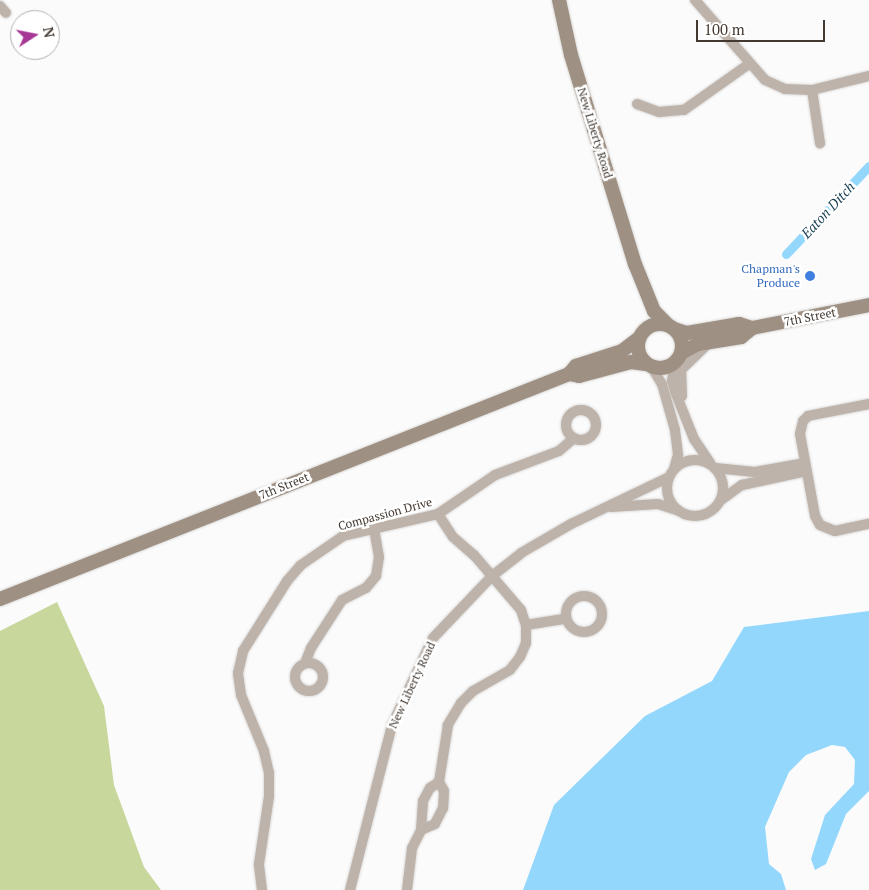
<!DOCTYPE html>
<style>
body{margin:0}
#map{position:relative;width:869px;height:890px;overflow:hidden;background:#fbfbfb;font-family:"PT Serif",serif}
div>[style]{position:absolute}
.green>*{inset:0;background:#c8d89d}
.water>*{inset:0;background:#93d7fd}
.canal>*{height:9px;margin:-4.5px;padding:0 4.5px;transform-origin:4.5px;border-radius:4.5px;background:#93d7fd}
.roads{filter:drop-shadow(0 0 1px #dad8d7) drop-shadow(0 0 1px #dad8d7)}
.street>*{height:10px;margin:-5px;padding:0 5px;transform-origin:5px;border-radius:5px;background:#bdb3aa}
.street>.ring{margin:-5px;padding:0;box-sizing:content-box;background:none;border:10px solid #bdb3aa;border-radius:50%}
.secondary>*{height:14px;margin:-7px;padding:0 7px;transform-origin:7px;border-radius:7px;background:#9e9082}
.secondary>.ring{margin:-7px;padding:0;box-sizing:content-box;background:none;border:14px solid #9e9082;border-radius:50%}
.dots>*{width:14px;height:14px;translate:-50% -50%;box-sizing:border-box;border:2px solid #fff;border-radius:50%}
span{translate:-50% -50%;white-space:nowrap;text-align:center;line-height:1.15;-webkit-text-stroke:5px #fff;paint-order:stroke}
.street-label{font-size:12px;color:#433931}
.shop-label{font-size:12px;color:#366cbe}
.right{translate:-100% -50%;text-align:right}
.water-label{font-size:14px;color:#183f52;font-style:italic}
.north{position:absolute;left:10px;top:10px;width:50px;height:50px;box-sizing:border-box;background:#fff;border:1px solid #b4b0ad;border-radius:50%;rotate:79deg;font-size:14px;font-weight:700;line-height:20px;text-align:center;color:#433931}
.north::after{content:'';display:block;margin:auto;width:18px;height:22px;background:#a63896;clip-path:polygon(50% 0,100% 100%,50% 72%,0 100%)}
.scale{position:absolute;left:696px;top:20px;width:129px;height:22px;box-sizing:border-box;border:2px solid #433931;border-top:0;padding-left:6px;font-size:15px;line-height:18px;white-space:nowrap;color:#433931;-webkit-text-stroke:4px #fff;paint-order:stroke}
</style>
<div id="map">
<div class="green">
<div style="clip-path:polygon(57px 602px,104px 706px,114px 785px,144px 867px,161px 890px,0 890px,0 631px)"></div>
</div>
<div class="water">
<div style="clip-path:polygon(869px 611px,869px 791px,846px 814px,826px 864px,815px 870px,811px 859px,825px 815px,854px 784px,855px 760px,845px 747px,832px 745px,806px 755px,789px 772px,765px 827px,769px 864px,781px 874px,786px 890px,523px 890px,554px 805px,645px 716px,712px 681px,744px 627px)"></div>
</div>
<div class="canal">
<div style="left:786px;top:254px;width:121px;rotate:-46.7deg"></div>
</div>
<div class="roads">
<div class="street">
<div style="left:695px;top:0;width:106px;rotate:48.8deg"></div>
<div style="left:765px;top:80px;width:22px;rotate:24deg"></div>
<div style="left:785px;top:89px;width:27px;rotate:2deg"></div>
<div style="left:812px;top:90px;width:59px;rotate:-13.8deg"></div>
<div style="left:0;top:6px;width:9px;rotate:49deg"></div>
<div style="left:812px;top:90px;width:54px;rotate:81.4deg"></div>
<div style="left:637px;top:104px;width:23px;rotate:20deg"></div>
<div style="left:659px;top:112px;width:25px;rotate:-5deg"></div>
<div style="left:684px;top:110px;width:80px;rotate:-35.3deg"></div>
<div style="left:675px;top:362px;width:19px;rotate:99deg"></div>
<div style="left:672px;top:381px;width:14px;rotate:73deg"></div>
<div style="left:676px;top:394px;width:48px;rotate:68.2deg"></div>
<div style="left:694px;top:439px;width:29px;rotate:56deg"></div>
<div style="left:651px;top:366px;width:21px;rotate:59deg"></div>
<div style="left:662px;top:384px;width:48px;rotate:74.2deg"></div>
<div style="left:675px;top:430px;width:25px;rotate:83deg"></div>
<div style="left:678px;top:455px;width:15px;rotate:106deg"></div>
<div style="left:682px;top:396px;width:26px;rotate:-92deg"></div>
<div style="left:681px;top:370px;width:36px;rotate:-44deg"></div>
<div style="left:869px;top:404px;width:62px;rotate:168.9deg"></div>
<div style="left:808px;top:416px;width:7px;rotate:135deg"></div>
<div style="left:803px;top:421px;width:13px;rotate:103deg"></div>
<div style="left:800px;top:434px;width:83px;rotate:79.6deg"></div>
<div style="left:815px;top:516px;width:10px;rotate:61deg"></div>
<div style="left:820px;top:525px;width:16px;rotate:22deg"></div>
<div style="left:835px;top:531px;width:35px;rotate:-12deg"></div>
<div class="ring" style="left:566px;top:410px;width:20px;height:20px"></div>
<div class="ring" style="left:667px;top:460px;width:46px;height:46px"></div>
<div style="left:715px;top:468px;width:40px;rotate:5.7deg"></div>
<div style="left:755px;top:472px;width:51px;rotate:-10.2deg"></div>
<div style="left:721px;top:500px;width:26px;rotate:-36deg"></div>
<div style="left:742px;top:485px;width:66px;rotate:-12.2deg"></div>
<div style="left:611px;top:507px;width:47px;rotate:-3.7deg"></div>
<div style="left:658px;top:504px;width:22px;rotate:18deg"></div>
<div style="left:438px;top:514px;width:27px;rotate:57deg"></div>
<div style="left:453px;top:537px;width:28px;rotate:41deg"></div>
<div style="left:474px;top:555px;width:72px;rotate:49.5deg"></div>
<div style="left:521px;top:610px;width:16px;rotate:72deg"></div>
<div style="left:526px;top:625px;width:18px;rotate:90deg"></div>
<div style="left:526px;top:643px;width:15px;rotate:113deg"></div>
<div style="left:520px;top:657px;width:16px;rotate:128deg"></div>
<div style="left:510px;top:670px;width:43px;rotate:150.4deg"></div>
<div style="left:473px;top:691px;width:17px;rotate:135deg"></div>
<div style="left:461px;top:703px;width:26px;rotate:121deg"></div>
<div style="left:448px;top:725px;width:58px;rotate:99deg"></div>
<div style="left:439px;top:782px;width:10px;rotate:61deg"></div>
<div style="left:444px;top:791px;width:17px;rotate:93deg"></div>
<div style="left:443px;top:808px;width:18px;rotate:117deg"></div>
<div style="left:435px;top:824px;width:15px;rotate:157deg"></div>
<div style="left:421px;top:830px;width:29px;rotate:-86deg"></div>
<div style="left:423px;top:801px;width:15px;rotate:-62deg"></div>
<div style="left:430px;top:788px;width:11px;rotate:-34deg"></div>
<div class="ring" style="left:566px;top:596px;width:26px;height:26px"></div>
<div style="left:526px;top:625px;width:38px;rotate:-9deg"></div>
<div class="ring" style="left:295px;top:663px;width:18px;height:18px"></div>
<div style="left:305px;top:663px;width:16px;rotate:-68deg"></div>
<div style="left:311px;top:648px;width:57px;rotate:-57.1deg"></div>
<div style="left:342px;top:600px;width:27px;rotate:-27deg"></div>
<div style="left:366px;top:588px;width:16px;rotate:-50deg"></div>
<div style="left:376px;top:576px;width:19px;rotate:-81deg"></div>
<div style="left:379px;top:557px;width:29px;rotate:-100deg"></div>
<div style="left:262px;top:890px;width:26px;rotate:-97deg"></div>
<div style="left:259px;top:864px;width:69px;rotate:-81.6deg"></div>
<div style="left:269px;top:796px;width:23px;rotate:-90deg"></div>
<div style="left:269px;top:773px;width:23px;rotate:-103deg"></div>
<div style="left:264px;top:751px;width:61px;rotate:-112.3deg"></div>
<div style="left:241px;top:695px;width:22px;rotate:-98deg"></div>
<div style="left:238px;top:673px;width:23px;rotate:-77deg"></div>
<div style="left:243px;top:651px;width:83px;rotate:-57.8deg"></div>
<div style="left:287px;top:581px;width:21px;rotate:-49deg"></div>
<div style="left:301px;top:565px;width:51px;rotate:-34.6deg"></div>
<div style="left:343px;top:536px;width:98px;rotate:-13deg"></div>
<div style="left:438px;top:514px;width:69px;rotate:-34.4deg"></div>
<div style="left:495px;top:475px;width:68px;rotate:-20.6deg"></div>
<div style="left:559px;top:451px;width:20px;rotate:-41deg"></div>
<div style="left:350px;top:890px;width:170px;rotate:-75.7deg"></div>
<div style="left:392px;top:725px;width:96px;rotate:-64.8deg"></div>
<div style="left:433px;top:638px;width:86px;rotate:-46.4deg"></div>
<div style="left:492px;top:576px;width:37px;rotate:-38deg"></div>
<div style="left:521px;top:553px;width:58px;rotate:-30.1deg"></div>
<div style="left:571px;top:524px;width:109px;rotate:-25.6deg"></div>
<div style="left:407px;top:890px;width:42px;rotate:-83.2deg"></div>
<div style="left:412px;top:848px;width:20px;rotate:-63deg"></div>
</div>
<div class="secondary">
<div style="left:559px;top:0;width:56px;rotate:77.7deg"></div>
<div style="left:571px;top:55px;width:219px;rotate:73deg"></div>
<div style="left:635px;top:264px;width:51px;rotate:68deg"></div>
<div style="left:654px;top:311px;width:21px;rotate:45deg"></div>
<div class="ring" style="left:638px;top:324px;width:30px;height:30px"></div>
<div style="left:674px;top:329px;width:14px;rotate:17deg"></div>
<div style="left:687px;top:333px;width:53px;rotate:-9.8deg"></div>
<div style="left:739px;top:324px;width:14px;rotate:17deg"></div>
<div style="left:752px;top:328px;width:119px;rotate:-11.1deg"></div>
<div style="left:681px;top:353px;width:19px;rotate:-28deg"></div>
<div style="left:698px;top:344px;width:44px;rotate:-9.2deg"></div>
<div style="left:741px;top:337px;width:14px;rotate:-39deg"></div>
<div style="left:569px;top:374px;width:11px;rotate:-49deg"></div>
<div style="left:576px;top:366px;width:48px;rotate:-18.1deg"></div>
<div style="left:622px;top:351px;width:20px;rotate:-37deg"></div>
<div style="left:0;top:599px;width:612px;rotate:-21.58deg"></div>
<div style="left:569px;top:374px;width:10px;rotate:11deg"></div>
<div style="left:579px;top:376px;width:54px;rotate:-15.1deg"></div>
<div style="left:631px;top:362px;width:15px;rotate:8deg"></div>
</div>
</div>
<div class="dots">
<div style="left:810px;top:276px;background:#3f7fe0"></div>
</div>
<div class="street-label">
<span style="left:595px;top:133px;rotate:73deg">New Liberty Road</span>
<span style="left:810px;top:317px;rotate:-11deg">7th Street</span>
<span style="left:284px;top:486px;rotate:-22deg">7th Street</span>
<span style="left:385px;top:514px;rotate:-15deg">Compassion Drive</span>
<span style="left:412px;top:685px;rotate:-65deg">New Liberty Road</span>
</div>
<div class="shop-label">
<span class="right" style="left:800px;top:276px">Chapman's<br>Produce</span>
</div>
<div class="water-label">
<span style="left:828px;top:210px;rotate:-47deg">Eaton Ditch</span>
</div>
<div class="north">N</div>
<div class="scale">100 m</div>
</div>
